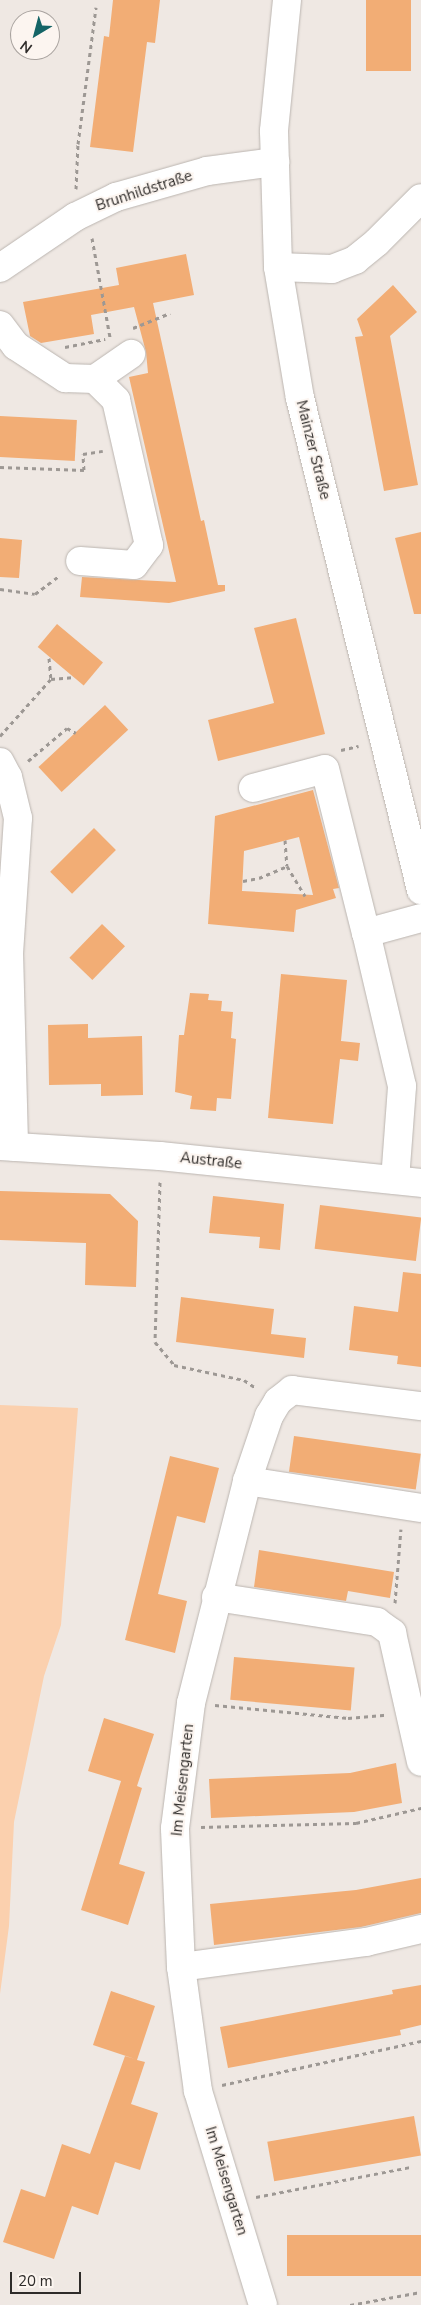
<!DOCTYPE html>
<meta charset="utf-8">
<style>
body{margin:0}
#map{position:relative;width:421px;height:2305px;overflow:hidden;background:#efe8e3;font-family:"Nunito Sans",sans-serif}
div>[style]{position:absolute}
.green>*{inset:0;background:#fbd0ae}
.building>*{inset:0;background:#f2ad75;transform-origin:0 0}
.path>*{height:3px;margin-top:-1.5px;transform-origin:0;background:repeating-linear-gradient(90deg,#9d9894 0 4px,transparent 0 8px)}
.roads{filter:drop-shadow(0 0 1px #bbb5b0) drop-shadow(0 0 1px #bbb5b0)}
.minor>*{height:28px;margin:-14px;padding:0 14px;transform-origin:14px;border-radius:14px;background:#fff}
span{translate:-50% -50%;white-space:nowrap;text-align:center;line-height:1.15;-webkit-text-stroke:4px #fcf5f0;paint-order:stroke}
.street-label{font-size:15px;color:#2e2b29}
.north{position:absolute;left:10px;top:10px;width:50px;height:50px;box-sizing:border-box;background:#fcf5f0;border:1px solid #aaa4a0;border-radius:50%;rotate:217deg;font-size:14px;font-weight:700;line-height:20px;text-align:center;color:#2e2b29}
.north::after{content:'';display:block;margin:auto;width:18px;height:22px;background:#146466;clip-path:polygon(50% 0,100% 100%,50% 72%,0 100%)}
.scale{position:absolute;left:10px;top:2272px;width:71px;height:22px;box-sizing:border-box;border:2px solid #2e2b29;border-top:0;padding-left:6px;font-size:15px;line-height:18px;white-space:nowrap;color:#2e2b29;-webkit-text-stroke:4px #fcf5f0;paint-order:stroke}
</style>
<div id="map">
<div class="green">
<div style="clip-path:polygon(0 1405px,78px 1408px,61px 1625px,44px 1676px,14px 1822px,9px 1926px,0 1994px)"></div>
</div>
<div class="building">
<div style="clip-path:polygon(113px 0,160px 0,155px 43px,147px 42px,133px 152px,90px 147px,104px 36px,109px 37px)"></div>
<div style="left:366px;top:0;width:45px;height:71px"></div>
<div style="clip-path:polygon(186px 254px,194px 295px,153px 303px,201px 521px,204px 520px,218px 585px,225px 585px,225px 591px,169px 603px,80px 597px,82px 577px,176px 582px,129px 377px,148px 373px,146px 352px,134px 307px,91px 315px,94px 334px,41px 343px,30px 336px,23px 302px,119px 285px,116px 268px)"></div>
<div style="clip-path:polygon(393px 285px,417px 312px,390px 336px,418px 485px,384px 491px,355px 337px,363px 336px,357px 319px)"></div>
<div style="left:0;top:416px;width:77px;height:41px;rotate:3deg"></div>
<div style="clip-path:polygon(421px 532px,421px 614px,414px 614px,395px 538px)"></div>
<div style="clip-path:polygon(0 538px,22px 540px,19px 578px,0 577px)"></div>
<div style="clip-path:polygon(296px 618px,325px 734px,218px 761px,208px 720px,274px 703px,254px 628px)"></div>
<div style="left:57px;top:624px;width:60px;height:30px;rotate:40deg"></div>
<div style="left:105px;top:705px;width:34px;height:91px;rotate:47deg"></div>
<div style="clip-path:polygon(evenodd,313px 790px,339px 888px,333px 889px,336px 898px,296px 910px,294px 932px,208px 924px,215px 816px,313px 790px,299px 837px,313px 895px,242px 891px,244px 851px,299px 837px)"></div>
<div style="left:94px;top:828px;width:31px;height:62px;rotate:45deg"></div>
<div style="left:102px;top:924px;width:32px;height:47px;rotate:44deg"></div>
<div style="clip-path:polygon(281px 974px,347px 980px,341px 1041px,360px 1043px,358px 1061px,340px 1059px,333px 1124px,268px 1118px)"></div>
<div style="clip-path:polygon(190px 993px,209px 994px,208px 1000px,222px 1001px,221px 1011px,233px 1012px,231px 1038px,236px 1039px,231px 1099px,217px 1098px,216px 1111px,190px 1109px,192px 1096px,175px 1092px,179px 1035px,184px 1035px)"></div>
<div style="clip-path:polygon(88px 1024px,88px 1038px,142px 1036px,143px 1095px,101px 1096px,101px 1084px,49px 1085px,48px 1025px)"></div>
<div style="clip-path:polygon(0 1191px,110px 1194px,138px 1221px,136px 1287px,85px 1285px,86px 1243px,0 1240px)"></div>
<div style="clip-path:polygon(213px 1196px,284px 1204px,280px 1250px,259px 1248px,260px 1237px,209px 1233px)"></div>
<div style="left:320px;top:1205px;width:102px;height:44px;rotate:7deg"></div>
<div style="clip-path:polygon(403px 1272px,421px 1274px,421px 1367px,397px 1364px,398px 1356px,349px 1350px,354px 1306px,398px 1312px)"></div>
<div style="clip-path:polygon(181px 1297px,274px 1309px,271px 1334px,306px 1338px,304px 1358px,176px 1342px)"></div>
<div style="left:294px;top:1436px;width:128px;height:36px;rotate:8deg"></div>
<div style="clip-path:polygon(170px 1456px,219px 1468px,205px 1523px,177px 1516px,158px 1594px,187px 1601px,175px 1653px,125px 1640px)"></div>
<div style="clip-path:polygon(259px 1550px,394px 1572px,390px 1598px,348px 1591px,346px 1601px,254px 1587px)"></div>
<div style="left:234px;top:1657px;width:121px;height:43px;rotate:5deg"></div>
<div style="clip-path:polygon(104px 1718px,154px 1734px,137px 1786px,142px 1788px,119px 1864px,145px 1872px,128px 1925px,81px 1910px,121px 1781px,88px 1771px)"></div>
<div style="clip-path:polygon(396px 1763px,402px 1803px,354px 1812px,211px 1818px,209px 1779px,350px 1773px)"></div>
<div style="clip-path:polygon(421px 1878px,421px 1913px,361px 1927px,214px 1945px,210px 1904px,356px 1890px)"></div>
<div style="clip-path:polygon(421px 1985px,421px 2025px,400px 2030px,401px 2035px,228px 2068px,220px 2027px,393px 1994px,392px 1990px)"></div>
<div style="clip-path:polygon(111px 1991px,155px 2006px,137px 2060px,145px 2062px,131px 2104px,158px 2113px,140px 2170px,115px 2162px,98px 2215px,72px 2206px,54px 2259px,3px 2242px,21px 2189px,45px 2197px,62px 2144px,90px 2154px,125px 2056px,135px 2059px,93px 2045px)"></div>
<div style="left:414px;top:2116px;width:40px;height:149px;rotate:80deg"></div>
<div style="left:421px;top:2235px;width:41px;height:134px;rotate:90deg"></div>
</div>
<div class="path">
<div style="left:76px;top:189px;width:45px;rotate:-87.5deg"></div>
<div style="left:78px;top:144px;width:138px;rotate:-82.5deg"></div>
<div style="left:92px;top:238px;width:101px;rotate:79.7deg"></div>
<div style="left:133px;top:328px;width:40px;rotate:-22deg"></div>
<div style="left:65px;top:347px;width:41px;rotate:-11.3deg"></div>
<div style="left:0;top:467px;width:84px;rotate:2deg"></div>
<div style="left:84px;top:470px;width:16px;rotate:-94deg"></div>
<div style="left:83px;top:454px;width:20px;rotate:-9deg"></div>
<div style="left:0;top:589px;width:35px;rotate:8deg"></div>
<div style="left:35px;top:594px;width:31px;rotate:-37deg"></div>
<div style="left:49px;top:658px;width:21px;rotate:85deg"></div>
<div style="left:0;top:736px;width:76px;rotate:-48.2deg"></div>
<div style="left:51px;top:679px;width:21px;rotate:-5deg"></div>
<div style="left:341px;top:750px;width:18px;rotate:-13deg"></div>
<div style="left:28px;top:761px;width:51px;rotate:-40.2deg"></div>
<div style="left:67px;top:728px;width:10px;rotate:29deg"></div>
<div style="left:285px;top:840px;width:26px;rotate:86deg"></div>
<div style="left:243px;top:881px;width:16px;rotate:-11deg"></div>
<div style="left:259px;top:878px;width:30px;rotate:-23deg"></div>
<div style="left:287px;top:866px;width:35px;rotate:59deg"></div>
<div style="left:160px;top:1182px;width:160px;rotate:91.8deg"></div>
<div style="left:155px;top:1342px;width:30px;rotate:50deg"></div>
<div style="left:174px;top:1365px;width:72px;rotate:12.1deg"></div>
<div style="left:244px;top:1380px;width:14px;rotate:34deg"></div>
<div style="left:395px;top:1603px;width:74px;rotate:-85.4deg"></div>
<div style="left:215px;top:1705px;width:134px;rotate:5.6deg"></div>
<div style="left:348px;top:1718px;width:38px;rotate:-5deg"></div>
<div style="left:201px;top:1827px;width:155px;rotate:-1.5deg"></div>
<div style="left:356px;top:1823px;width:67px;rotate:-13deg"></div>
<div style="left:222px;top:2085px;width:204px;rotate:-12.5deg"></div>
<div style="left:256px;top:2197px;width:158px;rotate:-11deg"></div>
<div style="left:350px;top:2305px;width:72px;rotate:-10.4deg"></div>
</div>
<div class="roads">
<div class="minor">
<div style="left:287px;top:0;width:132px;rotate:95.7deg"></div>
<div style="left:274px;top:131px;width:136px;rotate:88.3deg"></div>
<div style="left:278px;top:267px;width:133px;rotate:80.5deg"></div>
<div style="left:300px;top:398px;width:507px;rotate:76.18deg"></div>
<div style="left:278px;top:267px;width:54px;rotate:2.1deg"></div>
<div style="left:332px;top:269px;width:25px;rotate:-21deg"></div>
<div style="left:355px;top:260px;width:28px;rotate:-39deg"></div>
<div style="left:377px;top:242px;width:62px;rotate:-45deg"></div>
<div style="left:0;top:268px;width:91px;rotate:-34.2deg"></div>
<div style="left:75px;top:217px;width:46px;rotate:-26deg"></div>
<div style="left:116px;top:197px;width:95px;rotate:-15.9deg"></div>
<div style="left:207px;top:171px;width:69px;rotate:-7.5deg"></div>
<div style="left:0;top:325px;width:26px;rotate:53deg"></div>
<div style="left:16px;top:346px;width:59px;rotate:33.1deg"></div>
<div style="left:65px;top:378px;width:30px;rotate:2deg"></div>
<div style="left:95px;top:379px;width:30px;rotate:45deg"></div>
<div style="left:116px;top:400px;width:149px;rotate:77.2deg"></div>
<div style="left:149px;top:545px;width:25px;rotate:127deg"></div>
<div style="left:134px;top:565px;width:54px;rotate:-175.8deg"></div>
<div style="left:95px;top:379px;width:44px;rotate:-34.8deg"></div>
<div style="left:0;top:762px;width:17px;rotate:62deg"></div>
<div style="left:8px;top:777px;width:42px;rotate:76.3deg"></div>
<div style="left:18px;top:818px;width:134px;rotate:93.8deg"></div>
<div style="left:9px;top:952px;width:195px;rotate:88.5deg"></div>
<div style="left:253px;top:788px;width:74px;rotate:-14.8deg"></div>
<div style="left:325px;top:769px;width:169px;rotate:76deg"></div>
<div style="left:0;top:1146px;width:160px;rotate:3.6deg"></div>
<div style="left:160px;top:1156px;width:262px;rotate:5.9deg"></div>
<div style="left:395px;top:1180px;width:94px;rotate:-85.7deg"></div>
<div style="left:402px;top:1086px;width:157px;rotate:-103.2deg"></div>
<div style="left:366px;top:933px;width:57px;rotate:-15.3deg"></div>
<div style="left:247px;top:1481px;width:176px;rotate:8.8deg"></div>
<div style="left:216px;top:1597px;width:163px;rotate:8.8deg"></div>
<div style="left:377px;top:1622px;width:19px;rotate:36deg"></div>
<div style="left:392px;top:1633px;width:132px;rotate:77.3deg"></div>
<div style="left:181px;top:1967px;width:187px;rotate:-7.7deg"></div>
<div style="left:366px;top:1942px;width:57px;rotate:-13.3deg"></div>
<div style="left:263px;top:2305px;width:224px;rotate:-106.9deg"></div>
<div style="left:198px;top:2091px;width:125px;rotate:-97.8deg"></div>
<div style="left:181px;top:1967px;width:139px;rotate:-92.5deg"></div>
<div style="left:175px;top:1828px;width:126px;rotate:-82.7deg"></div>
<div style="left:191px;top:1703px;width:229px;rotate:-75.8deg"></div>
<div style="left:247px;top:1481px;width:69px;rotate:-71.3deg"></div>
<div style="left:269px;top:1416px;width:17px;rotate:-59deg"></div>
<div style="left:278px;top:1401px;width:18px;rotate:-38deg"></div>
<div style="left:292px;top:1390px;width:130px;rotate:7.1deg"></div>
</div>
</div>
<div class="street-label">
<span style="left:144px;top:191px;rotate:-18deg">Brunhildstraße</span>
<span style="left:313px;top:450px;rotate:76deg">Mainzer Straße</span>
<span style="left:211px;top:1161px;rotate:6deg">Austraße</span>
<span style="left:183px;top:1780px;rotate:-84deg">Im Meisengarten</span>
<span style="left:226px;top:2181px;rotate:73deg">Im Meisengarten</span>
</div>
<div class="north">N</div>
<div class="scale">20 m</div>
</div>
